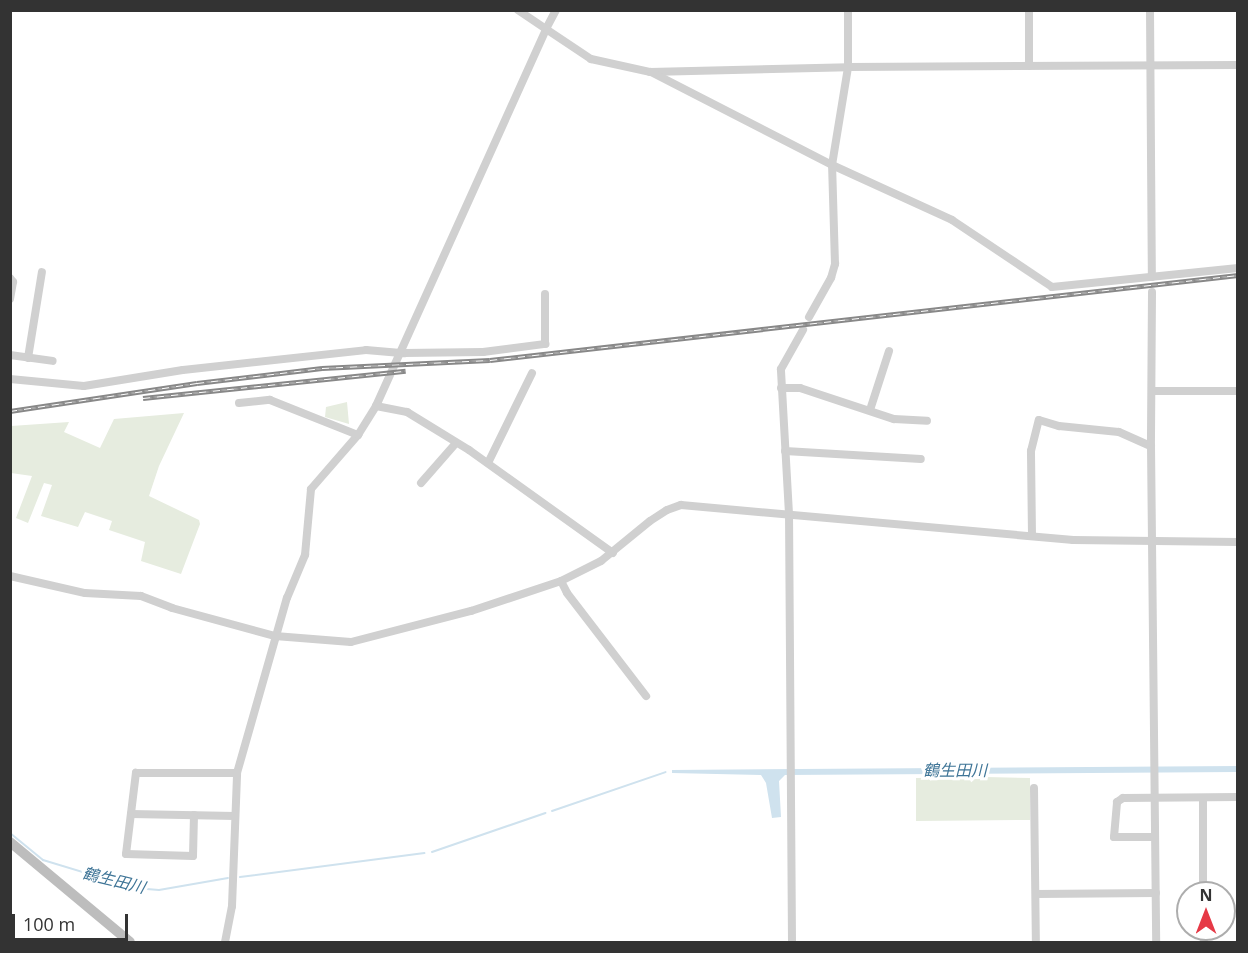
<!DOCTYPE html>
<meta charset="utf-8">
<style>
body{margin:0}
#map{position:relative;width:1248px;height:953px;overflow:hidden;background:#fff;font-family:"Open Sans","Noto Sans JP",sans-serif}
div>[style]{position:absolute}
.green>*{inset:0;background:#e6ecdf}
.water>*{inset:0;background:#cfe2ee}
.stream>*{height:2px;margin:-1px;padding:0 1px;transform-origin:1px;border-radius:1px;background:#cfe2ee}
.street>*{height:8px;margin:-4px;padding:0 4px;transform-origin:4px;border-radius:4px;background:#d0d0d0}
.secondary>*{height:10px;margin:-5px;padding:0 5px;transform-origin:5px;border-radius:5px;background:#bdbdbd}
.rail>*{height:4.5px;margin-top:-2.25px;transform-origin:0;background:repeating-linear-gradient(90deg,#fff 0 7px,#888 0 14px);box-sizing:border-box;border-block:2px solid #888}
span{translate:-50% -50%;white-space:nowrap;text-align:center;line-height:1.15;-webkit-text-stroke:6px #fff;paint-order:stroke}
.water-label{font-size:16px;color:#3f7597;font-style:italic}
.frame{position:absolute;inset:0;border:12px solid #333;pointer-events:none}
.north{position:absolute;left:1176px;top:881px;width:60px;height:60px;box-sizing:border-box;background:#fff;border:2px solid #adadad;border-radius:50%;rotate:0deg;font-size:16px;font-weight:700;line-height:24px;text-align:center;color:#333}
.north::after{content:'';display:block;margin:auto;width:21px;height:27px;background:#e63946;clip-path:polygon(50% 0,100% 100%,50% 72%,0 100%)}
.scale{position:absolute;left:12px;top:914px;width:116px;height:27px;box-sizing:border-box;border:3px solid #333;border-top:0;padding-left:8px;font-size:18px;line-height:21px;white-space:nowrap;color:#333;-webkit-text-stroke:4px #fff;paint-order:stroke}
</style>
<div id="map">
<div class="green">
<div style="clip-path:polygon(347px 402px,349px 424px,325px 417px,326px 407px)"></div>
<div style="clip-path:polygon(184px 413px,159px 466px,149px 496px,199px 520px,200px 524px,181px 574px,141px 561px,145px 542px,109px 530px,112px 521px,85px 512px,78px 527px,41px 516px,52px 485px,44px 483px,28px 523px,16px 518px,32px 476px,11px 473px,11px 426px,69px 422px,64px 432px,100px 448px,114px 419px)"></div>
<div style="clip-path:polygon(986px 777px,1030px 778px,1030px 820px,916px 821px,916px 778px)"></div>
</div>
<div class="water">
<div style="clip-path:polygon(1238px 766px,1237px 772px,785px 775px,779px 781px,781px 817px,772px 818px,766px 783px,761px 775px,672px 773px,672px 770px)"></div>
</div>
<div class="stream">
<div style="left:552px;top:811px;width:120px;rotate:-18.9deg"></div>
<div style="left:10px;top:833px;width:43px;rotate:39.3deg"></div>
<div style="left:43px;top:860px;width:96px;rotate:16.9deg"></div>
<div style="left:135px;top:888px;width:24px;rotate:5deg"></div>
<div style="left:159px;top:890px;width:70px;rotate:-9.9deg"></div>
<div style="left:432px;top:852px;width:120px;rotate:-19deg"></div>
<div style="left:240px;top:877px;width:186px;rotate:-7.4deg"></div>
</div>
<div class="street">
<div style="left:556px;top:10px;width:21px;rotate:118deg"></div>
<div style="left:546px;top:29px;width:54px;rotate:33.7deg"></div>
<div style="left:591px;top:59px;width:60px;rotate:12.4deg"></div>
<div style="left:650px;top:72px;width:198px;rotate:-1.4deg"></div>
<div style="left:848px;top:67px;width:390px;rotate:-0.3deg"></div>
<div style="left:1029px;top:10px;width:56px;rotate:90deg"></div>
<div style="left:1150px;top:10px;width:267px;rotate:89.6deg"></div>
<div style="left:651px;top:72px;width:203px;rotate:27.2deg"></div>
<div style="left:832px;top:165px;width:132px;rotate:24.6deg"></div>
<div style="left:952px;top:220px;width:120px;rotate:33.8deg"></div>
<div style="left:1052px;top:287px;width:187px;rotate:-5.8deg"></div>
<div style="left:10px;top:278px;width:5px;rotate:53deg"></div>
<div style="left:13px;top:282px;width:17px;rotate:100deg"></div>
<div style="left:1152px;top:292px;width:154px;rotate:90.4deg"></div>
<div style="left:1151px;top:446px;width:496px;rotate:89.4deg"></div>
<div style="left:809px;top:317px;width:45px;rotate:-60.6deg"></div>
<div style="left:831px;top:278px;width:15px;rotate:-74deg"></div>
<div style="left:835px;top:264px;width:99px;rotate:-91.7deg"></div>
<div style="left:832px;top:165px;width:99px;rotate:-80.7deg"></div>
<div style="left:848px;top:67px;width:57px;rotate:-90deg"></div>
<div style="left:10px;top:355px;width:43px;rotate:7.9deg"></div>
<div style="left:28px;top:358px;width:87px;rotate:-80.8deg"></div>
<div style="left:10px;top:379px;width:74px;rotate:5.4deg"></div>
<div style="left:84px;top:386px;width:100px;rotate:-9.2deg"></div>
<div style="left:183px;top:370px;width:184px;rotate:-6.2deg"></div>
<div style="left:366px;top:350px;width:38px;rotate:5deg"></div>
<div style="left:404px;top:353px;width:79px;rotate:-0.7deg"></div>
<div style="left:483px;top:352px;width:63px;rotate:-7.4deg"></div>
<div style="left:545px;top:344px;width:50px;rotate:-90deg"></div>
<div style="left:781px;top:388px;width:19px"></div>
<div style="left:800px;top:388px;width:99px;rotate:18.3deg"></div>
<div style="left:894px;top:419px;width:33px;rotate:3deg"></div>
<div style="left:1152px;top:391px;width:86px"></div>
<div style="left:239px;top:403px;width:31px;rotate:-6deg"></div>
<div style="left:270px;top:400px;width:95px;rotate:21.7deg"></div>
<div style="left:376px;top:406px;width:414px;rotate:-65.7deg"></div>
<div style="left:546px;top:29px;width:34px;rotate:-146deg"></div>
<div style="left:870px;top:410px;width:62px;rotate:-72.1deg"></div>
<div style="left:785px;top:451px;width:136px;rotate:3.4deg"></div>
<div style="left:488px;top:463px;width:100px;rotate:-63.9deg"></div>
<div style="left:421px;top:483px;width:53px;rotate:-48.8deg"></div>
<div style="left:1032px;top:536px;width:85px;rotate:-90.7deg"></div>
<div style="left:1031px;top:451px;width:32px;rotate:-76deg"></div>
<div style="left:1039px;top:420px;width:21px;rotate:17deg"></div>
<div style="left:1059px;top:426px;width:60px;rotate:5.7deg"></div>
<div style="left:1119px;top:432px;width:35px;rotate:24deg"></div>
<div style="left:10px;top:576px;width:77px;rotate:12.8deg"></div>
<div style="left:85px;top:593px;width:56px;rotate:3.1deg"></div>
<div style="left:141px;top:596px;width:33px;rotate:21deg"></div>
<div style="left:172px;top:608px;width:107px;rotate:15.2deg"></div>
<div style="left:275px;top:636px;width:76px;rotate:4.5deg"></div>
<div style="left:351px;top:642px;width:124px;rotate:-14.5deg"></div>
<div style="left:471px;top:611px;width:95px;rotate:-18.4deg"></div>
<div style="left:561px;top:581px;width:45px;rotate:-26.6deg"></div>
<div style="left:601px;top:561px;width:63px;rotate:-39.2deg"></div>
<div style="left:650px;top:521px;width:20px;rotate:-33deg"></div>
<div style="left:667px;top:510px;width:15px;rotate:-20deg"></div>
<div style="left:681px;top:505px;width:394px;rotate:5.1deg"></div>
<div style="left:1073px;top:540px;width:165px;rotate:0.7deg"></div>
<div style="left:561px;top:581px;width:13px;rotate:63deg"></div>
<div style="left:567px;top:593px;width:130px;rotate:52.5deg"></div>
<div style="left:1034px;top:788px;width:154px;rotate:89.3deg"></div>
<div style="left:1203px;top:798px;width:95px;rotate:90deg"></div>
<div style="left:131px;top:814px;width:104px;rotate:1.1deg"></div>
<div style="left:194px;top:815px;width:41px;rotate:91.4deg"></div>
<div style="left:193px;top:856px;width:67px;rotate:-178.3deg"></div>
<div style="left:126px;top:854px;width:82px;rotate:-83deg"></div>
<div style="left:136px;top:773px;width:101px"></div>
<div style="left:1155px;top:837px;width:41px;rotate:180deg"></div>
<div style="left:1114px;top:837px;width:35px;rotate:-85deg"></div>
<div style="left:1117px;top:802px;width:7px;rotate:-34deg"></div>
<div style="left:1123px;top:798px;width:115px;rotate:-0.5deg"></div>
<div style="left:1036px;top:894px;width:120px;rotate:-0.5deg"></div>
<div style="left:1204px;top:929px;width:13px;rotate:90deg"></div>
<div style="left:225px;top:942px;width:37px;rotate:-79deg"></div>
<div style="left:232px;top:906px;width:133px;rotate:-87.8deg"></div>
<div style="left:237px;top:773px;width:182px;rotate:-74.1deg"></div>
<div style="left:287px;top:598px;width:47px;rotate:-67.3deg"></div>
<div style="left:305px;top:555px;width:66px;rotate:-84.8deg"></div>
<div style="left:311px;top:489px;width:72px;rotate:-49deg"></div>
<div style="left:358px;top:435px;width:34px;rotate:-58deg"></div>
<div style="left:376px;top:406px;width:32px;rotate:11deg"></div>
<div style="left:407px;top:412px;width:73px;rotate:31.5deg"></div>
<div style="left:469px;top:450px;width:177px;rotate:35.6deg"></div>
<div style="left:792px;top:942px;width:428px;rotate:-90.4deg"></div>
<div style="left:789px;top:514px;width:145px;rotate:-93.2deg"></div>
<div style="left:781px;top:369px;width:45px;rotate:-60.6deg"></div>
</div>
<div class="secondary">
<div style="left:10px;top:842px;width:156px;rotate:39.8deg"></div>
</div>
<div class="rail">
<div style="left:143px;top:398px;width:264px;rotate:-5.9deg"></div>
<div style="left:10px;top:411px;width:189px;rotate:-8.5deg"></div>
<div style="left:197px;top:383px;width:126px;rotate:-6.8deg"></div>
<div style="left:322px;top:368px;width:168px;rotate:-2.7deg"></div>
<div style="left:490px;top:360px;width:753px;rotate:-6.48deg"></div>
</div>
<div class="water-label">
<span style="left:955px;top:770px">鶴生田川</span>
<span style="left:114px;top:880px;rotate:14deg">鶴生田川</span>
</div>
<div class="frame"></div>
<div class="north">N</div>
<div class="scale">100 m</div>
</div>
